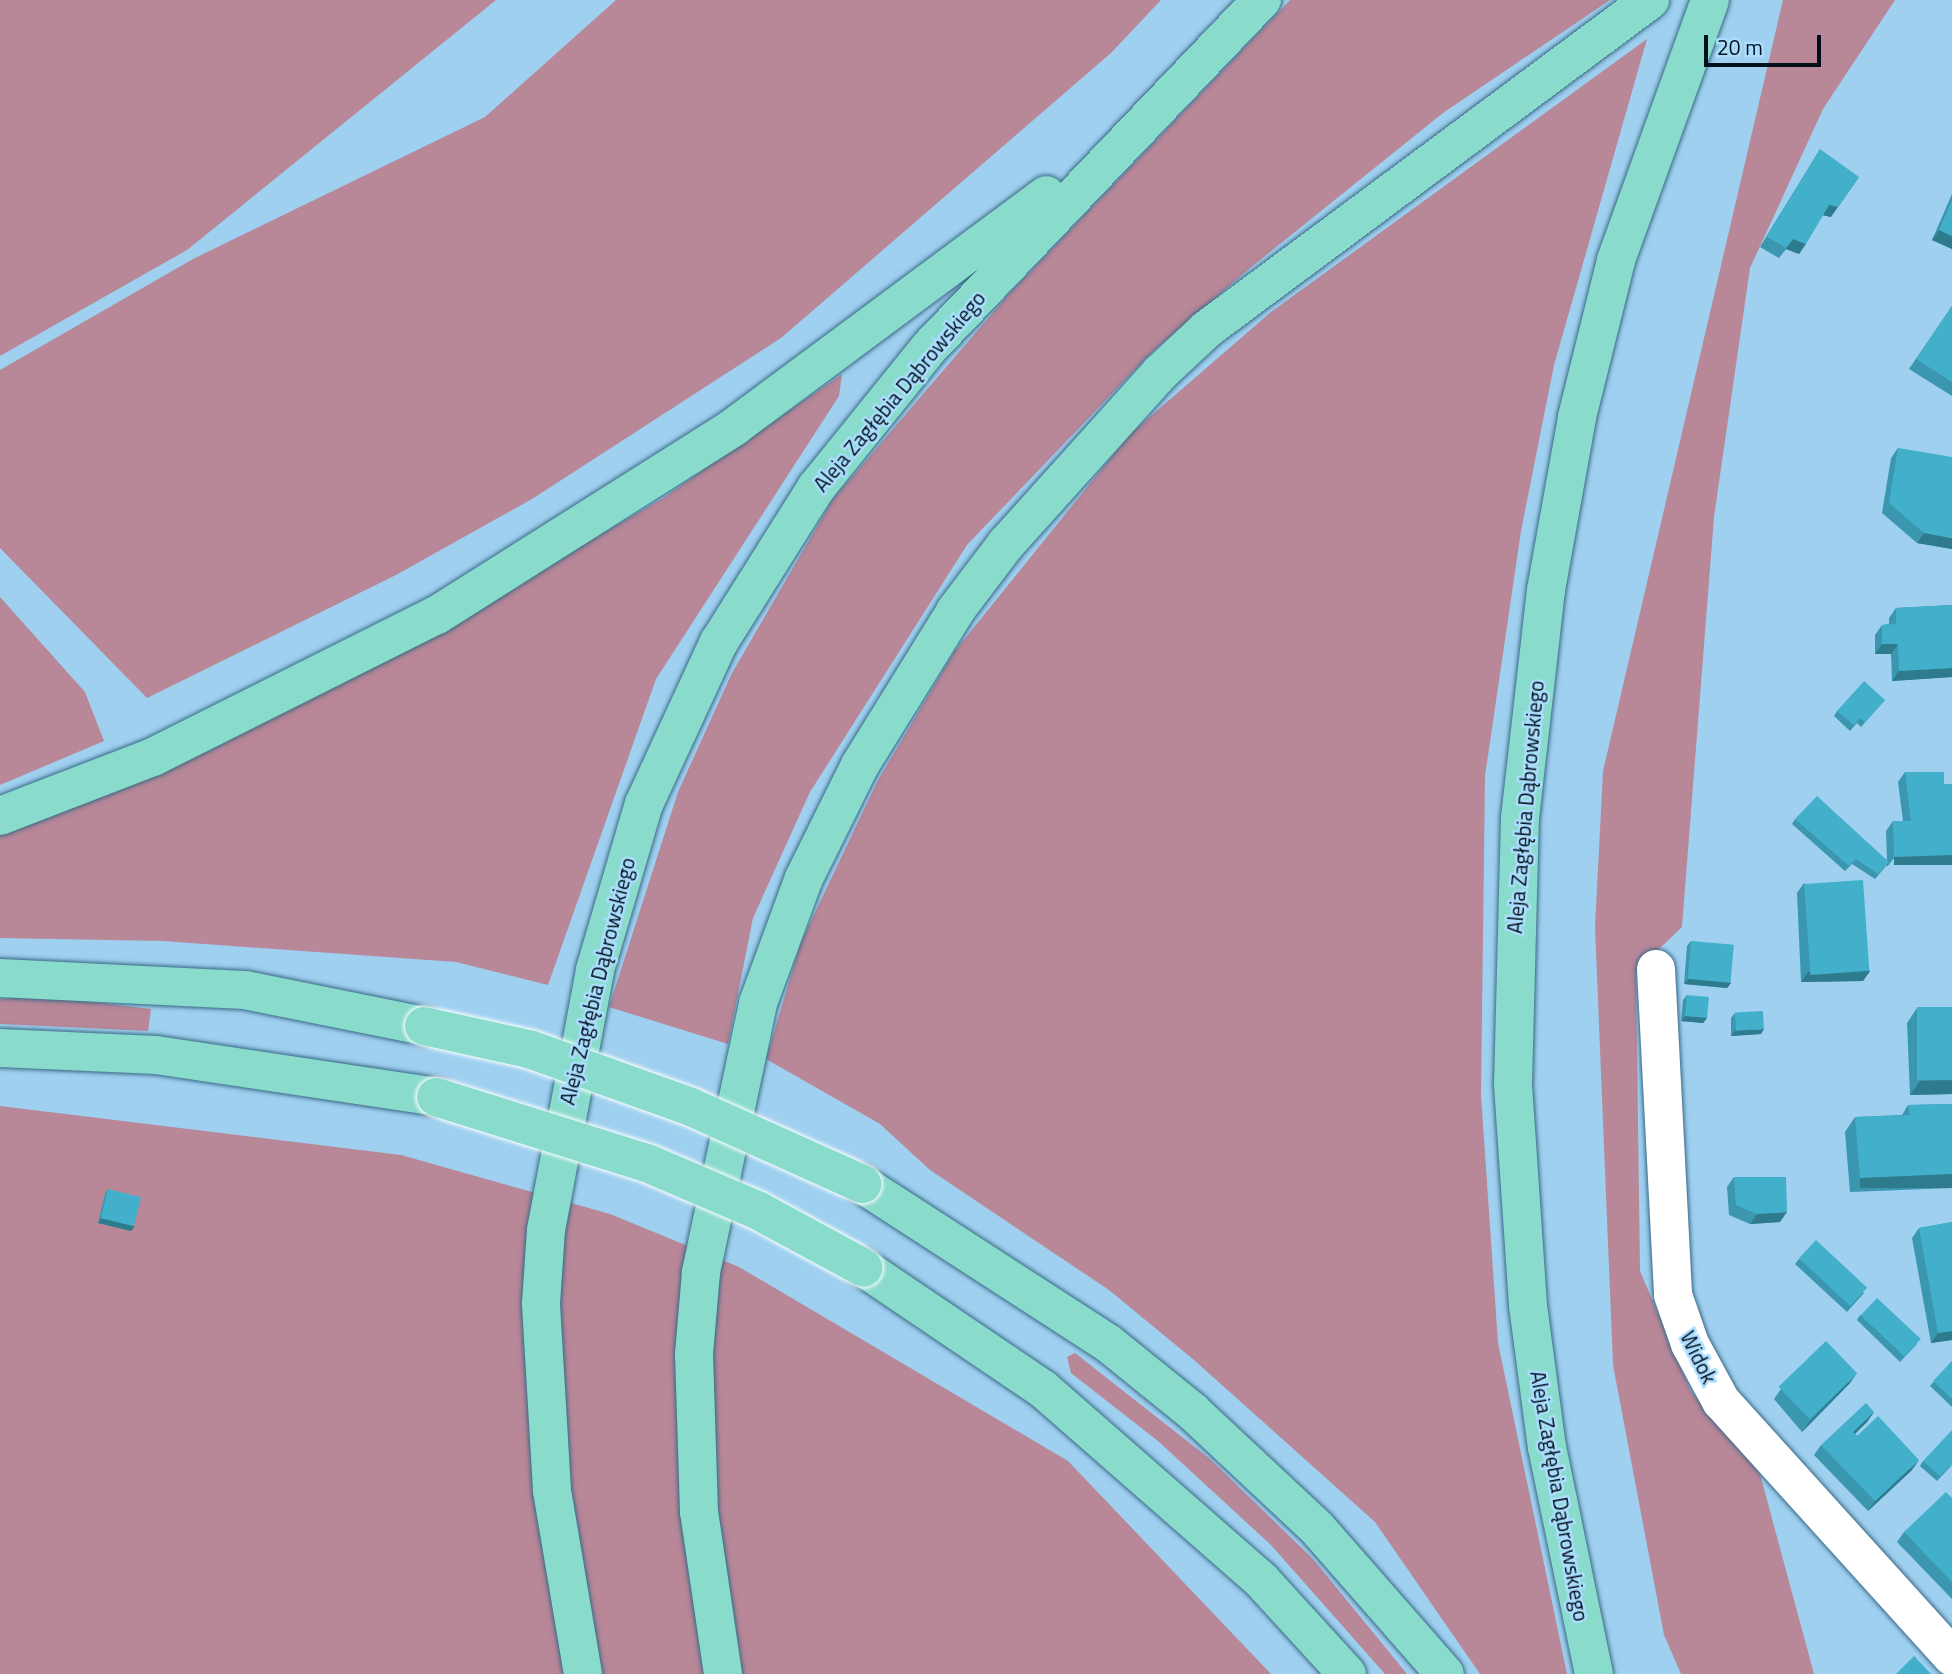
<!DOCTYPE html>
<meta charset="utf-8">
<style>
body{margin:0}
#map{position:relative;width:1952px;height:1674px;overflow:hidden;background:#9fd0f0;font-family:"Titillium Web",sans-serif}
div>[style]{position:absolute}
.green>*{inset:0;background:#b88798}
.roads{filter:drop-shadow(0 0 2px #3a6986) drop-shadow(0 0 2px #3a6986)}
.minor>*{height:38px;margin:-19px;padding:0 19px;transform-origin:19px;border-radius:19px;background:#fff}
.primary>*{height:38px;margin:-19px;padding:0 19px;transform-origin:19px;border-radius:19px;background:#89dbcb}
.bridges{filter:drop-shadow(0 0 2px #fff) drop-shadow(0 0 2px #fff)}
.primary-bridge>*{height:38px;margin:-19px;padding:0 19px;transform-origin:19px;border-radius:19px;background:#89dbcb}
.wall>*{inset:0;background:#3a97af}
.shaded-wall>*{inset:0;background:#2f7b8e;transform-origin:0 0}
.building>*{inset:0;background:#43b0cb;transform-origin:0 0}
span{translate:-50% -50%;white-space:nowrap;text-align:center;line-height:1.15;-webkit-text-stroke:5px #abddfe;paint-order:stroke}
.street-label{font-size:21px;color:#000f1a}
.scale{position:absolute;left:1704px;top:35px;width:117px;height:32px;box-sizing:border-box;border:4px solid #000f1a;border-top:0;padding-left:9px;font-size:21px;line-height:24px;white-space:nowrap;color:#000f1a;-webkit-text-stroke:5px #abddfe;paint-order:stroke}
</style>
<div id="map">
<div class="green">
<div style="clip-path:polygon(0 0,496px 0,187px 250px,0 356px)"></div>
<div style="clip-path:polygon(616px 0,1161px 0,1111px 53px,781px 338px,532px 499px,396px 575px,147px 698px,0 548px,0 370px,193px 259px,485px 117px)"></div>
<div style="clip-path:polygon(1290px 0,1610px 0,1443px 113px,1249px 269px,1151px 353px,967px 545px,810px 792px,753px 918px,728px 1044px,609px 1007px,678px 792px,732px 673px,833px 499px,1008px 295px)"></div>
<div style="clip-path:polygon(1783px 0,1895px 0,1823px 109px,1750px 268px,1714px 517px,1682px 927px,1636px 971px,1640px 1271px,1691px 1391px,1760px 1474px,1814px 1674px,1681px 1674px,1664px 1635px,1613px 1365px,1595px 927px,1603px 771px)"></div>
<div style="clip-path:polygon(1647px 39px,1554px 365px,1521px 531px,1485px 776px,1481px 1095px,1498px 1343px,1567px 1674px,1480px 1674px,1375px 1522px,1194px 1360px,1109px 1290px,930px 1170px,880px 1124px,766px 1059px,801px 942px,878px 780px,954px 652px,1130px 434px,1271px 312px)"></div>
<div style="clip-path:polygon(842px 374px,839px 396px,656px 679px,548px 985px,456px 962px,163px 941px,0 938px,0 831px,209px 751px,455px 620px,663px 498px)"></div>
<div style="clip-path:polygon(0 597px,85px 692px,104px 741px,0 785px)"></div>
<div style="clip-path:polygon(44px 996px,151px 1009px,148px 1031px,0 1024px,0 999px)"></div>
<div style="clip-path:polygon(0 1106px,401px 1155px,610px 1214px,739px 1267px,1068px 1461px,1271px 1674px,0 1674px)"></div>
<div style="clip-path:polygon(1075px 1353px,1210px 1459px,1313px 1559px,1407px 1674px,1385px 1674px,1271px 1545px,1158px 1441px,1071px 1373px,1067px 1357px)"></div>
</div>
<div class="roads">
<div class="minor">
<div style="left:1656px;top:969px;width:326px;rotate:87deg"></div>
<div style="left:1673px;top:1295px;width:52px;rotate:70.9deg"></div>
<div style="left:1690px;top:1344px;width:65px;rotate:61.5deg"></div>
<div style="left:1721px;top:1401px;width:345px;rotate:47.9deg"></div>
</div>
<div class="primary">
<div style="left:0;top:816px;width:164px;rotate:-21.1deg"></div>
<div style="left:153px;top:757px;width:318px;rotate:-26.6deg"></div>
<div style="left:437px;top:615px;width:352px;rotate:-32.3deg"></div>
<div style="left:734px;top:427px;width:389px;rotate:-36.6deg"></div>
<div style="left:0;top:978px;width:245px;rotate:2.8deg"></div>
<div style="left:245px;top:990px;width:183px;rotate:11.4deg"></div>
<div style="left:0;top:1048px;width:156px;rotate:2.6deg"></div>
<div style="left:156px;top:1055px;width:283px;rotate:8.5deg"></div>
<div style="left:862px;top:1184px;width:294px;rotate:32.9deg"></div>
<div style="left:1109px;top:1344px;width:107px;rotate:38.9deg"></div>
<div style="left:1192px;top:1411px;width:171px;rotate:43.1deg"></div>
<div style="left:1317px;top:1528px;width:194px;rotate:48.8deg"></div>
<div style="left:864px;top:1268px;width:216px;rotate:34.1deg"></div>
<div style="left:1043px;top:1389px;width:291px;rotate:41.2deg"></div>
<div style="left:1262px;top:1581px;width:126px;rotate:47.6deg"></div>
<div style="left:583px;top:1674px;width:187px;rotate:-99.6deg"></div>
<div style="left:552px;top:1490px;width:187px;rotate:-93.4deg"></div>
<div style="left:541px;top:1303px;width:73px;rotate:-86.1deg"></div>
<div style="left:546px;top:1230px;width:265px;rotate:-79.3deg"></div>
<div style="left:595px;top:970px;width:173px;rotate:-73.6deg"></div>
<div style="left:644px;top:804px;width:179px;rotate:-65.2deg"></div>
<div style="left:719px;top:642px;width:182px;rotate:-57.8deg"></div>
<div style="left:816px;top:488px;width:180px;rotate:-51.1deg"></div>
<div style="left:929px;top:348px;width:482px;rotate:-46.3deg"></div>
<div style="left:723px;top:1674px;width:164px;rotate:-98.4deg"></div>
<div style="left:699px;top:1512px;width:158px;rotate:-91.8deg"></div>
<div style="left:694px;top:1354px;width:82px;rotate:-85.1deg"></div>
<div style="left:701px;top:1272px;width:275px;rotate:-78deg"></div>
<div style="left:758px;top:1003px;width:133px;rotate:-69.8deg"></div>
<div style="left:804px;top:878px;width:126px;rotate:-63.6deg"></div>
<div style="left:860px;top:765px;width:182px;rotate:-58.2deg"></div>
<div style="left:956px;top:610px;width:83px;rotate:-52.9deg"></div>
<div style="left:1006px;top:544px;width:230px;rotate:-48deg"></div>
<div style="left:1160px;top:373px;width:64px;rotate:-43.1deg"></div>
<div style="left:1207px;top:329px;width:552px;rotate:-36.6deg"></div>
<div style="left:1594px;top:1674px;width:231px;rotate:-101.7deg"></div>
<div style="left:1547px;top:1448px;width:144px;rotate:-97.6deg"></div>
<div style="left:1528px;top:1305px;width:222px;rotate:-93.9deg"></div>
<div style="left:1513px;top:1084px;width:266px;rotate:-88.5deg"></div>
<div style="left:1520px;top:818px;width:229px;rotate:-83.5deg"></div>
<div style="left:1546px;top:590px;width:176px;rotate:-79.8deg"></div>
<div style="left:1577px;top:417px;width:162px;rotate:-76deg"></div>
<div style="left:1616px;top:260px;width:276px;rotate:-70.1deg"></div>
</div>
</div>
<div class="bridges">
<div class="primary-bridge">
<div style="left:424px;top:1026px;width:107px;rotate:12.4deg"></div>
<div style="left:529px;top:1049px;width:172px;rotate:19.7deg"></div>
<div style="left:691px;top:1107px;width:188px;rotate:24.2deg"></div>
<div style="left:436px;top:1097px;width:221px;rotate:17.4deg"></div>
<div style="left:647px;top:1163px;width:122px;rotate:23.2deg"></div>
<div style="left:759px;top:1211px;width:119px;rotate:28.5deg"></div>
</div>
</div>
<div class="wall">
<div style="clip-path:polygon(1820px 149px,1831px 217px,1823px 215px,1799px 254px,1786px 249px,1779px 258px,1760px 247px)"></div>
<div style="clip-path:polygon(1952px 194px,1952px 249px,1932px 240px)"></div>
<div style="clip-path:polygon(1952px 306px,1952px 396px,1909px 369px)"></div>
<div style="clip-path:polygon(1898px 448px,1952px 549px,1917px 543px,1882px 513px,1891px 458px)"></div>
<div style="clip-path:polygon(1952px 605px,1952px 677px,1892px 681px,1891px 654px,1875px 654px,1875px 635px,1882px 625px,1889px 624px,1889px 618px,1896px 608px)"></div>
<div style="clip-path:polygon(1885px 700px,1861px 727px,1857px 723px,1850px 731px,1834px 716px,1837px 711px)"></div>
<div style="clip-path:polygon(1905px 772px,1944px 784px,1952px 784px,1887px 867px,1887px 865px,1875px 879px,1852px 864px,1845px 871px,1792px 824px,1795px 819px,1887px 860px,1886px 831px,1893px 821px,1903px 821px,1898px 782px)"></div>
<div style="clip-path:polygon(1804px 883px,1870px 971px,1863px 981px,1801px 982px,1797px 893px)"></div>
<div style="clip-path:polygon(1691px 941px,1731px 983px,1727px 988px,1684px 984px,1687px 946px)"></div>
<div style="clip-path:polygon(1687px 995px,1707px 1018px,1703px 1023px,1681px 1021px,1683px 1000px)"></div>
<div style="clip-path:polygon(1917px 1008px,1952px 1094px,1910px 1095px,1907px 1023px)"></div>
<div style="clip-path:polygon(1735px 1013px,1761px 1034px,1731px 1036px,1731px 1018px)"></div>
<div style="clip-path:polygon(1952px 1104px,1952px 1188px,1850px 1192px,1845px 1132px,1855px 1117px,1902px 1115px,1908px 1105px)"></div>
<div style="clip-path:polygon(1734px 1177px,1780px 1222px,1750px 1224px,1729px 1215px,1727px 1187px)"></div>
<div style="clip-path:polygon(108px 1189px,131px 1231px,98px 1223px,105px 1194px)"></div>
<div style="clip-path:polygon(1952px 1222px,1952px 1340px,1931px 1343px,1912px 1238px,1919px 1228px)"></div>
<div style="clip-path:polygon(1799px 1259px,1864px 1293px,1847px 1312px,1795px 1264px)"></div>
<div style="clip-path:polygon(1860px 1315px,1917px 1344px,1900px 1362px,1857px 1320px)"></div>
<div style="clip-path:polygon(1952px 1361px,1952px 1407px,1930px 1386px)"></div>
<div style="clip-path:polygon(1850px 1383px,1802px 1432px,1774px 1399px,1781px 1389px)"></div>
<div style="clip-path:polygon(1874px 1412px,1867px 1422px,1855px 1434px,1912px 1470px,1868px 1511px,1814px 1455px,1821px 1445px)"></div>
<div style="clip-path:polygon(1923px 1461px,1952px 1465px,1937px 1481px,1920px 1466px)"></div>
<div style="clip-path:polygon(1952px 1498px,1952px 1599px,1897px 1542px,1904px 1532px)"></div>
</div>
<div class="shaded-wall">
<div style="clip-path:polygon(1859px 177px,1831px 217px,1822px 215px,1829px 205px)"></div>
<div style="clip-path:polygon(1939px 230px,1952px 236px,1952px 249px,1932px 240px)"></div>
<div style="clip-path:polygon(1793px 239px,1806px 244px,1799px 254px,1786px 249px,1779px 258px)"></div>
<div style="clip-path:polygon(1924px 533px,1952px 538px,1952px 549px,1917px 543px)"></div>
<div style="clip-path:polygon(1882px 644px,1898px 644px,1891px 654px,1875px 654px)"></div>
<div style="clip-path:polygon(1952px 668px,1952px 677px,1892px 681px,1899px 671px)"></div>
<div style="left:1952px;top:855px;width:10px;height:58px;rotate:90deg"></div>
<div style="clip-path:polygon(1870px 971px,1863px 981px,1801px 982px,1808px 972px)"></div>
<div style="clip-path:polygon(1688px 979px,1731px 983px,1727px 988px,1684px 984px)"></div>
<div style="clip-path:polygon(1685px 1016px,1707px 1018px,1703px 1023px,1681px 1021px)"></div>
<div style="clip-path:polygon(1764px 1029px,1761px 1034px,1731px 1036px,1735px 1031px)"></div>
<div style="clip-path:polygon(1952px 1080px,1952px 1094px,1910px 1095px,1920px 1081px)"></div>
<div style="left:1952px;top:1174px;width:14px;height:92px;rotate:90deg"></div>
<div style="clip-path:polygon(1787px 1212px,1780px 1222px,1750px 1224px,1757px 1214px)"></div>
<div style="clip-path:polygon(101px 1218px,135px 1226px,131px 1231px,98px 1223px)"></div>
<div style="clip-path:polygon(1952px 1331px,1952px 1340px,1931px 1343px,1938px 1333px)"></div>
<div style="clip-path:polygon(1857px 1373px,1850px 1383px,1802px 1432px,1809px 1422px)"></div>
<div style="clip-path:polygon(1874px 1412px,1867px 1422px,1846px 1442px,1853px 1432px)"></div>
<div style="clip-path:polygon(1919px 1460px,1912px 1470px,1868px 1511px,1875px 1501px)"></div>
</div>
<div class="building">
<div style="clip-path:polygon(1820px 149px,1859px 177px,1838px 207px,1829px 205px,1806px 244px,1793px 239px,1786px 248px,1767px 237px)"></div>
<div style="clip-path:polygon(1952px 200px,1952px 236px,1939px 230px)"></div>
<div style="clip-path:polygon(1952px 306px,1952px 382px,1916px 359px)"></div>
<div style="clip-path:polygon(1898px 448px,1952px 457px,1952px 538px,1924px 533px,1889px 503px)"></div>
<div style="clip-path:polygon(1952px 605px,1952px 668px,1899px 671px,1898px 644px,1882px 644px,1882px 625px,1896px 624px,1896px 608px)"></div>
<div style="clip-path:polygon(1864px 681px,1885px 700px,1865px 722px,1860px 718px,1854px 725px,1837px 711px)"></div>
<div style="clip-path:polygon(1905px 772px,1944px 772px,1944px 784px,1952px 784px,1952px 855px,1894px 857px,1893px 821px,1911px 821px)"></div>
<div style="clip-path:polygon(1817px 796px,1889px 862px,1878px 874px,1856px 859px,1849px 866px,1795px 819px)"></div>
<div style="left:1863px;top:880px;width:91px;height:59px;rotate:86deg"></div>
<div style="left:1691px;top:941px;width:43px;height:38px;rotate:5deg"></div>
<div style="left:1687px;top:995px;width:22px;height:21px;rotate:5deg"></div>
<div style="left:1952px;top:1007px;width:73px;height:35px;rotate:90deg"></div>
<div style="left:1763px;top:1011px;width:18px;height:28px;rotate:87deg"></div>
<div style="clip-path:polygon(1952px 1104px,1952px 1174px,1860px 1178px,1855px 1117px,1910px 1115px,1908px 1105px)"></div>
<div style="clip-path:polygon(1734px 1177px,1786px 1177px,1787px 1212px,1757px 1214px,1736px 1205px)"></div>
<div style="left:108px;top:1189px;width:34px;height:30px;rotate:14deg"></div>
<div style="clip-path:polygon(1952px 1222px,1952px 1331px,1938px 1333px,1919px 1228px)"></div>
<div style="left:1816px;top:1240px;width:70px;height:25px;rotate:43deg"></div>
<div style="left:1877px;top:1298px;width:60px;height:24px;rotate:43deg"></div>
<div style="left:1826px;top:1341px;width:45px;height:66px;rotate:46deg"></div>
<div style="clip-path:polygon(1952px 1361px,1952px 1399px,1933px 1381px)"></div>
<div style="clip-path:polygon(1866px 1403px,1874px 1412px,1853px 1432px,1857px 1436px,1878px 1416px,1919px 1460px,1875px 1501px,1821px 1445px)"></div>
<div style="clip-path:polygon(1952px 1430px,1952px 1464px,1940px 1476px,1923px 1461px)"></div>
<div style="clip-path:polygon(1946px 1492px,1952px 1498px,1952px 1582px,1904px 1532px)"></div>
<div style="clip-path:polygon(1914px 1656px,1931px 1674px,1896px 1674px)"></div>
</div>
<div class="street-label">
<span style="left:899px;top:391px;rotate:-50deg">Aleja Zagłębia Dąbrowskiego</span>
<span style="left:1525px;top:807px;rotate:-85deg">Aleja Zagłębia Dąbrowskiego</span>
<span style="left:597px;top:981px;rotate:-76deg">Aleja Zagłębia Dąbrowskiego</span>
<span style="left:1699px;top:1357px;rotate:64deg">Widok</span>
<span style="left:1560px;top:1496px;rotate:80deg">Aleja Zagłębia Dąbrowskiego</span>
</div>
<div class="scale">20 m</div>
</div>
